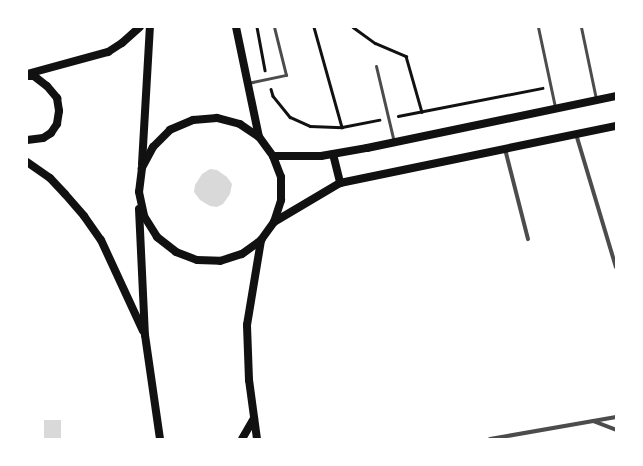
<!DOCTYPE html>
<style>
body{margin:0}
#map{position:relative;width:643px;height:466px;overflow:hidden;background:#fff;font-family:"Varela Round",sans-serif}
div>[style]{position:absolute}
.water>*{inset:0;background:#d9d9d9;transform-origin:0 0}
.path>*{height:2.5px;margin:-1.25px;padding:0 1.25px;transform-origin:1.25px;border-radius:1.25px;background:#111}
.service>*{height:3px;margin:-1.5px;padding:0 1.5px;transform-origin:1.5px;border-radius:1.5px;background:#4c4c4c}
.minor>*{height:4px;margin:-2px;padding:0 2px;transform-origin:2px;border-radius:2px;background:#4c4c4c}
.secondary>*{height:8px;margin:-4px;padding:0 4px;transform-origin:4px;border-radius:4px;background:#111}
span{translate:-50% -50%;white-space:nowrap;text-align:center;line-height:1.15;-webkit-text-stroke:3px #fff;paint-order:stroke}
.frame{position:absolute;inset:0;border:28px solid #fff;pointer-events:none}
</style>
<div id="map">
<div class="water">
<div style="clip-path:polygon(210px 169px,217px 170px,227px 177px,232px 184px,230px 194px,223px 204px,217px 207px,210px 206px,200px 200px,194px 192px,195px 185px,202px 174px)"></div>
<div style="left:44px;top:420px;width:17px;height:19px"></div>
</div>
<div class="path">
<div style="left:257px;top:27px;width:44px;rotate:79.5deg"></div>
<div style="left:314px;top:27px;width:104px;rotate:74.4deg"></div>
<div style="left:353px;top:27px;width:27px;rotate:36deg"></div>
<div style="left:375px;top:43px;width:34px;rotate:23deg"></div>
<div style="left:406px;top:56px;width:58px;rotate:74.1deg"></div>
<div style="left:271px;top:89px;width:7px;rotate:74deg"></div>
<div style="left:273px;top:96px;width:27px;rotate:51deg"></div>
<div style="left:290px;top:117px;width:22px;rotate:24deg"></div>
<div style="left:310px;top:126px;width:32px;rotate:2deg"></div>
<div style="left:342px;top:127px;width:38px;rotate:-11deg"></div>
<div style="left:398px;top:116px;width:147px;rotate:-11deg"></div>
</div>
<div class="service">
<div style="left:538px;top:27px;width:82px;rotate:78deg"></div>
<div style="left:581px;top:27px;width:74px;rotate:78.2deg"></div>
<div style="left:376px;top:66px;width:78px;rotate:76.7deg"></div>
<div style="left:248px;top:83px;width:39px;rotate:-12deg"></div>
<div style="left:286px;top:75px;width:49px;rotate:-104deg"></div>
</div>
<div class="minor">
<div style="left:576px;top:134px;width:139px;rotate:73.3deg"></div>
<div style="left:505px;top:149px;width:93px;rotate:75.7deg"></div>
<div style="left:593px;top:421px;width:25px;rotate:21deg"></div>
<div style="left:490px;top:439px;width:128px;rotate:-9.9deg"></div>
</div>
<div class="secondary">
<div style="left:236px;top:27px;width:112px;rotate:78.2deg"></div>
<div style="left:27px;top:74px;width:84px;rotate:-15.2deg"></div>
<div style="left:108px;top:52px;width:17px;rotate:-33deg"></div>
<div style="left:122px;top:43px;width:24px;rotate:-42deg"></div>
<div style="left:27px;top:76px;width:7px"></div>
<div style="left:34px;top:76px;width:16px;rotate:38deg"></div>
<div style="left:47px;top:86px;width:16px;rotate:50deg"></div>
<div style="left:57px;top:98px;width:13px;rotate:81deg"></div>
<div style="left:59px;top:111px;width:13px;rotate:99deg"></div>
<div style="left:57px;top:124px;width:11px;rotate:124deg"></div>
<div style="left:51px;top:133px;width:9px;rotate:148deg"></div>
<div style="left:43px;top:138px;width:16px;rotate:173deg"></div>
<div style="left:333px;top:154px;width:30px;rotate:76deg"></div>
<div style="left:273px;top:156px;width:48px"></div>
<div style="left:321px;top:156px;width:47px;rotate:-9.9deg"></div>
<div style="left:367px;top:148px;width:254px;rotate:-11.8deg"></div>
<div style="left:27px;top:162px;width:28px;rotate:35deg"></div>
<div style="left:50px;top:178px;width:22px;rotate:47deg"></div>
<div style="left:65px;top:194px;width:29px;rotate:49deg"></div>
<div style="left:84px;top:216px;width:29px;rotate:55deg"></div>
<div style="left:101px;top:240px;width:100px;rotate:65.2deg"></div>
<div style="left:142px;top:164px;width:137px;rotate:-86.7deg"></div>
<div style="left:139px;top:209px;width:126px;rotate:87.3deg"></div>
<div style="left:145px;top:335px;width:105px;rotate:81.8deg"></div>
<div style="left:274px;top:222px;width:77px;rotate:-30.6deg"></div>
<div style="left:340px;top:183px;width:282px;rotate:-11.7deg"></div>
<div style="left:242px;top:439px;width:24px;rotate:-60deg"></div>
<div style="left:257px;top:439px;width:60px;rotate:-97.7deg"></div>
<div style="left:249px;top:380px;width:55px;rotate:-92.1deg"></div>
<div style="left:247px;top:325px;width:86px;rotate:-80.6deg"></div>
<div style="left:261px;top:240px;width:22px;rotate:-54deg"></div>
<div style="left:274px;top:222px;width:23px;rotate:-72deg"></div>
<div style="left:281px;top:200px;width:23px;rotate:-90deg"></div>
<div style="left:281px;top:177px;width:22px;rotate:-111deg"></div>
<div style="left:273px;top:156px;width:24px;rotate:-126deg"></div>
<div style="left:259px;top:137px;width:23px;rotate:-146deg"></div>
<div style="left:240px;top:124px;width:24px;rotate:-165deg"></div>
<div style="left:217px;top:118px;width:24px;rotate:175deg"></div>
<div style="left:193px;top:120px;width:25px;rotate:157deg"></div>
<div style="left:170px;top:130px;width:24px;rotate:135deg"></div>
<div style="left:153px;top:147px;width:24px;rotate:118deg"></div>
<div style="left:142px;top:168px;width:24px;rotate:97deg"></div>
<div style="left:139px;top:192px;width:25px;rotate:78deg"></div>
<div style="left:144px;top:216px;width:25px;rotate:58deg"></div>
<div style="left:157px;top:237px;width:24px;rotate:38deg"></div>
<div style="left:176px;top:252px;width:22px;rotate:21deg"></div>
<div style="left:197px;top:260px;width:23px;rotate:2deg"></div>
<div style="left:220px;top:261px;width:23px;rotate:-18deg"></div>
<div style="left:242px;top:254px;width:24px;rotate:-36deg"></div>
</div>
<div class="frame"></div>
</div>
